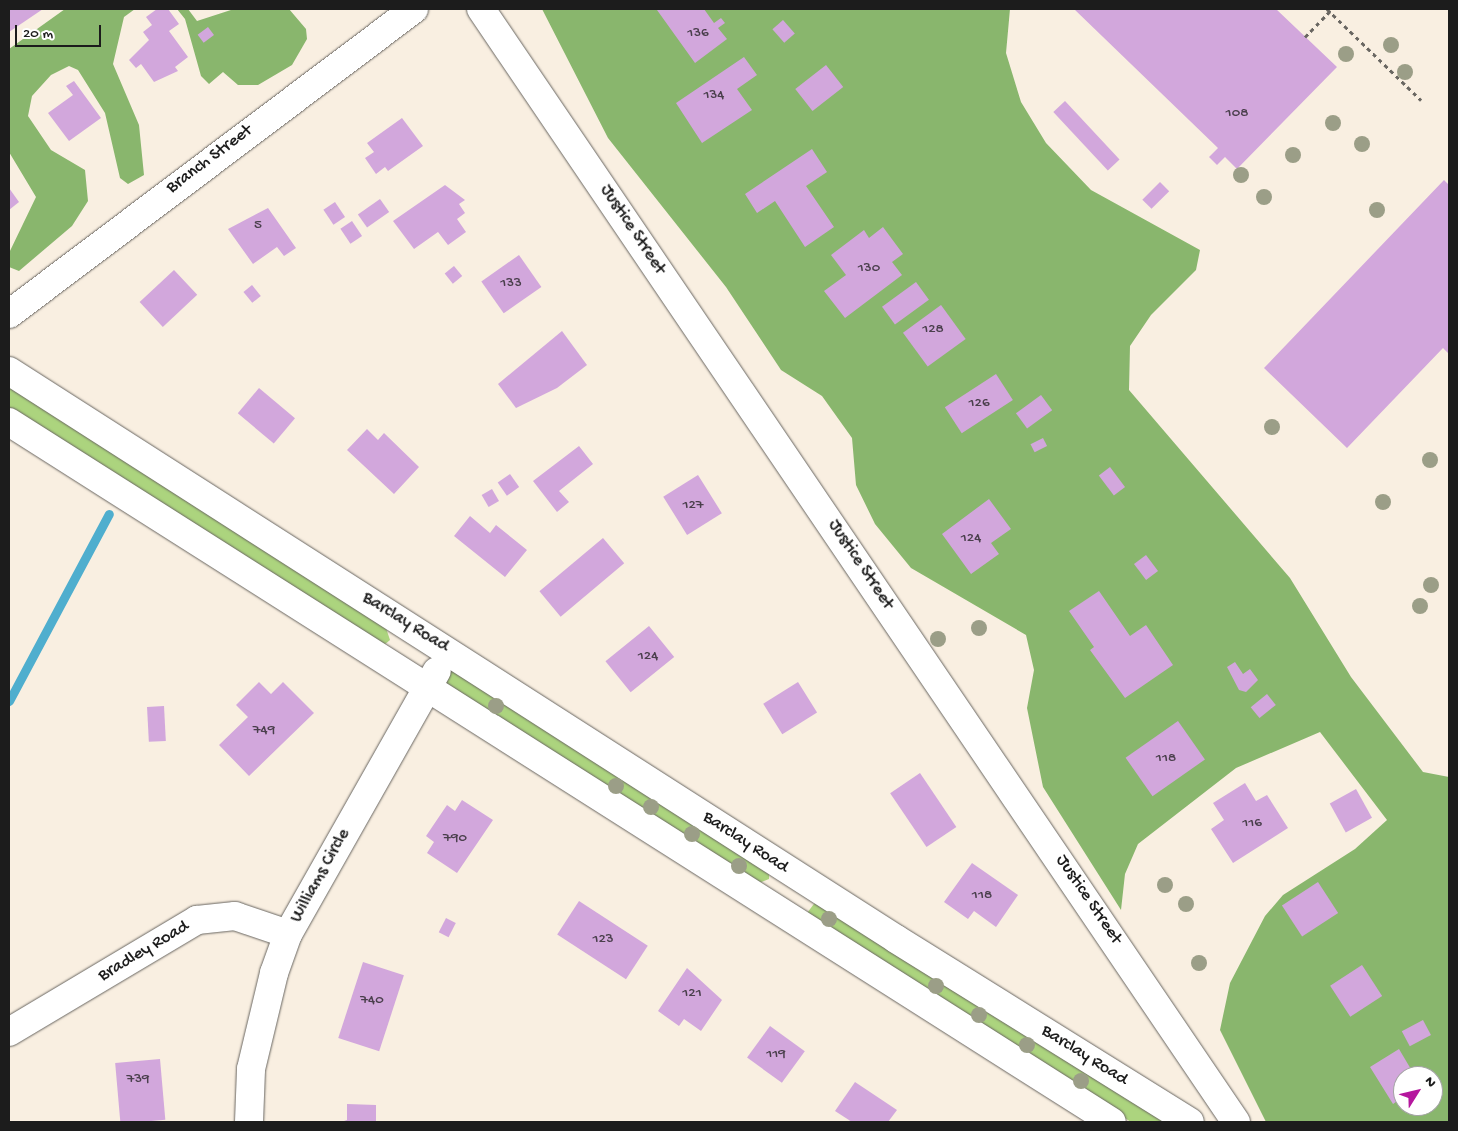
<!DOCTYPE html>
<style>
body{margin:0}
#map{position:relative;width:1458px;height:1131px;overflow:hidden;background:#f9efe1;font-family:"Gochi Hand",sans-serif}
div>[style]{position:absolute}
.green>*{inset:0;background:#acd47e}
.forest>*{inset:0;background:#89b66d}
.stream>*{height:9px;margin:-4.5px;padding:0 4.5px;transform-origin:4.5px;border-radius:4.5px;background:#4faece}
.building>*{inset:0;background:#d2a7dc;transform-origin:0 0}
.path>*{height:3px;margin-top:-1.5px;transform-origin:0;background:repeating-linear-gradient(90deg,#696661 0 4px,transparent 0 8px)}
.roads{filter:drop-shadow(0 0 1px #696661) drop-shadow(0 0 1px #696661)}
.minor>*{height:28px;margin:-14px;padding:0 14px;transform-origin:14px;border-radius:14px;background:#fff}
.trees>*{width:16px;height:16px;margin:-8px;border-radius:50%;background:#9b9e87}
span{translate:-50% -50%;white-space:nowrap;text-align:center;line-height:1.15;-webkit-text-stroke:4px #fff;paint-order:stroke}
.number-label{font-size:15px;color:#4a3f4c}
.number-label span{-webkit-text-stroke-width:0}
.street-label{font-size:18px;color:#1c1c1c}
.frame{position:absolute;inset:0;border:10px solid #1c1c1c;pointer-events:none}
.north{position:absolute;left:1393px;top:1066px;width:50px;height:50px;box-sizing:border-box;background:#fff;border:1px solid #a4a4a4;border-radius:50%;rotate:54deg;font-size:14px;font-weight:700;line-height:20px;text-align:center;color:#1c1c1c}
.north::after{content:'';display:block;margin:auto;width:18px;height:22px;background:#b5179e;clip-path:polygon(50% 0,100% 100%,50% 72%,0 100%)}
.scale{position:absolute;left:15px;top:25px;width:86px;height:22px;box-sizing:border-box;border:2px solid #1c1c1c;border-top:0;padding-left:6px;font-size:15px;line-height:18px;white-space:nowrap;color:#1c1c1c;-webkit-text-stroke:4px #fff;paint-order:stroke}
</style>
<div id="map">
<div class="green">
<div style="clip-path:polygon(9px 383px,386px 628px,390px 640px,384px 645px,9px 409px)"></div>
<div style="clip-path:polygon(451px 669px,769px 871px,769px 879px,759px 883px,449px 690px,442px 674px)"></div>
<div style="clip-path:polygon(817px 900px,1168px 1122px,1131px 1122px,814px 919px,807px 913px)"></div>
</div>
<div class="forest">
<div style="clip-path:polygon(65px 9px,135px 9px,124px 17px,113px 64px,139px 125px,144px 175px,128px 184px,120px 178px,105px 113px,78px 70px,69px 66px,51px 75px,32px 96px,28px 116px,51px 150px,85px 170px,88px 201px,72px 226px,19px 271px,9px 267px,9px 253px,36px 197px,9px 152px,9px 49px)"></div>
<div style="clip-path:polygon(177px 9px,188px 9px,197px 21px,234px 9px,289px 9px,306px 29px,307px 39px,292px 65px,258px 85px,238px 85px,223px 72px,209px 84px,201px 76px,185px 19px)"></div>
<div style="clip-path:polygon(evenodd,542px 9px,1010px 9px,1006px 53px,1021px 102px,1046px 143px,1091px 190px,1200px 250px,1196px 270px,1151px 315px,1130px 346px,1129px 390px,1290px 578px,1351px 677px,1423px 772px,1449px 777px,1449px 1122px,1266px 1122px,1220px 1030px,1230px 983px,1265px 916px,1283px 895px,1355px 849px,1387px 820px,1320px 732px,1236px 768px,1138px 844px,1125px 874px,1121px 910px,1043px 787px,1027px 708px,1034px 670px,1026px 635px,911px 568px,875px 524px,856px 485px,852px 438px,822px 396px,781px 370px,726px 287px,608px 138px,542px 9px,1403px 1076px,1433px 1076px,1433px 1106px,1403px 1106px,1403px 1076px)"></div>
</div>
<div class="stream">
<div style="left:9px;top:701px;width:212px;rotate:-61.9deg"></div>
</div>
<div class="building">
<div style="clip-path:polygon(9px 9px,43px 9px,9px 32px)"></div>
<div style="clip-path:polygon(157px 9px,168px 9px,179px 24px,169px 31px,188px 57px,175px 67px,178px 71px,154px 82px,141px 64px,136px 68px,129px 60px,149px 40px,143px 32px,152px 25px,146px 17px)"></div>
<div style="clip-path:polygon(704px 9px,714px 23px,721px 18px,725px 23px,718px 28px,727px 39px,695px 63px,657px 10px)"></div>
<div style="clip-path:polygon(1074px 9px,1276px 9px,1337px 67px,1237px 169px,1225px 157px,1217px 165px,1209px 157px,1218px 148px)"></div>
<div style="left:783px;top:20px;width:18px;height:14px;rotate:49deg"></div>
<div style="left:208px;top:27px;width:10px;height:13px;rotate:53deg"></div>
<div style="clip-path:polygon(744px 57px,757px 75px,737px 89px,752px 110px,702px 143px,676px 103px)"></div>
<div style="left:826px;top:65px;width:28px;height:39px;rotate:52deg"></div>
<div style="clip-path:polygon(74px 81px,101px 118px,69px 141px,48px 113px,73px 95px,66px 86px)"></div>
<div style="left:1065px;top:101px;width:80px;height:16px;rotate:47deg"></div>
<div style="clip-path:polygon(402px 118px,423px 146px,388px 171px,385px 167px,376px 174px,365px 158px,374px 152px,367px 143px)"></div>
<div style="clip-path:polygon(812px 149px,827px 172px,806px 186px,834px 227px,805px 247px,775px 201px,757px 213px,745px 194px)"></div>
<div style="clip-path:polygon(1444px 180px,1449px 185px,1449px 354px,1443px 348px,1347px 448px,1264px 368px)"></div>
<div style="left:1160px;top:182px;width:13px;height:25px;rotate:45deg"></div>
<div style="clip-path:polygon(445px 185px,465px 200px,459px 204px,465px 213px,457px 219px,466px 232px,448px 245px,438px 232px,414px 249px,393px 221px)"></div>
<div style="clip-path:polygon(9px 188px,19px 202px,9px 210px)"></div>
<div style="left:380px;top:199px;width:16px;height:27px;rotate:55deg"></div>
<div style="left:335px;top:202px;width:18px;height:14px;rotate:56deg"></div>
<div style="clip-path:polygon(268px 208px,296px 248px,284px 256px,277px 247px,253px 264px,228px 229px)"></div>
<div style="left:352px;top:221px;width:18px;height:14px;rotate:56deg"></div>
<div style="clip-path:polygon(883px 227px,903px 254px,892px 262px,902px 275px,845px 318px,824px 291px,846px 275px,831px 255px,864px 230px,869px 238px)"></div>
<div style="left:519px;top:255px;width:39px;height:46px;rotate:55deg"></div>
<div style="left:454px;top:266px;width:13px;height:12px;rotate:51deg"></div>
<div style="left:174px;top:270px;width:34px;height:47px;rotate:47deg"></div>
<div style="left:916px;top:282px;width:22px;height:42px;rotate:54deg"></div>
<div style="left:252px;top:285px;width:14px;height:11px;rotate:51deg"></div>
<div style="left:941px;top:305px;width:42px;height:47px;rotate:54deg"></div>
<div style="clip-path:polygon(562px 331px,587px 365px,557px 388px,516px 408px,498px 384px)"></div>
<div style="left:996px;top:374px;width:31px;height:61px;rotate:57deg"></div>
<div style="left:259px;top:388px;width:47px;height:33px;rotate:40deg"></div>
<div style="left:1041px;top:395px;width:19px;height:31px;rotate:54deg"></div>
<div style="clip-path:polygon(367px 429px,378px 440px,384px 433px,419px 467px,394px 494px,347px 450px)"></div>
<div style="left:1043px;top:438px;width:9px;height:14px;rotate:63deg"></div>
<div style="clip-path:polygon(579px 446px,593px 464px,559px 491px,569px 502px,557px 512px,533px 481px)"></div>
<div style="left:1110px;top:467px;width:25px;height:14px;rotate:53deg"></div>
<div style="left:510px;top:474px;width:16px;height:15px;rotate:55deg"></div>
<div style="left:698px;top:475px;width:45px;height:41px;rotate:58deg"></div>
<div style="left:492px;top:489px;width:14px;height:12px;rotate:60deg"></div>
<div style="clip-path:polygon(989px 499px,1011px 529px,991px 543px,999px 554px,971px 574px,942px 534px)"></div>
<div style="clip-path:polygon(470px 516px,490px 533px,496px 525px,527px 550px,505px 577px,454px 536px)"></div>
<div style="left:603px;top:538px;width:33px;height:83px;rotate:50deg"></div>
<div style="left:1146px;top:555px;width:20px;height:15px;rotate:53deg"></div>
<div style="clip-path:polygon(1099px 591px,1130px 636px,1146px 625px,1173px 665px,1125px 698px,1090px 650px,1094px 647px,1069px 611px)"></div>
<div style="left:649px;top:626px;width:40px;height:56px;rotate:51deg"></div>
<div style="clip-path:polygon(1235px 662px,1243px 674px,1250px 669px,1258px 680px,1246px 692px,1239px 690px,1227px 667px)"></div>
<div style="clip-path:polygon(259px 682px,271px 694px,283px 682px,314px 713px,249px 776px,219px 745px,248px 717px,236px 705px)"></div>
<div style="left:798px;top:682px;width:36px;height:41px;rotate:58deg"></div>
<div style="left:1267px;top:694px;width:14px;height:21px;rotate:51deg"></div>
<div style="left:164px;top:706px;width:35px;height:17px;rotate:87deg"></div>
<div style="left:1178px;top:721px;width:47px;height:64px;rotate:55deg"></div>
<div style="left:920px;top:773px;width:65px;height:36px;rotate:56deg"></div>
<div style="clip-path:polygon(1245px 783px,1256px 801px,1267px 795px,1288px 828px,1233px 863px,1211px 829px,1224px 820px,1213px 803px)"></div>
<div style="left:1356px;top:789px;width:33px;height:30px;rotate:61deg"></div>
<div style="clip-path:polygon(462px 800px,493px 820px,457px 873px,427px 853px,434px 842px,426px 836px,447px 805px,455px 811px)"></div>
<div style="clip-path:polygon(972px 863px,1018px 895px,996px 927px,974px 911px,968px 919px,944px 902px)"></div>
<div style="left:1318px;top:882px;width:37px;height:43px;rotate:57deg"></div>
<div style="left:579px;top:901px;width:82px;height:40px;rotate:33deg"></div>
<div style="left:446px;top:918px;width:11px;height:16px;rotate:27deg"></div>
<div style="left:363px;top:962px;width:43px;height:80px;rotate:18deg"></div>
<div style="left:1362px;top:965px;width:37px;height:38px;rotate:57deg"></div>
<div style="clip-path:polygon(687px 968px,722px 1000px,701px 1031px,684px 1019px,679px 1026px,658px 1011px)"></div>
<div style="left:1423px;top:1020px;width:17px;height:24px;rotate:62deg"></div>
<div style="left:770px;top:1026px;width:43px;height:39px;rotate:36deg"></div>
<div style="clip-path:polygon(1399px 1049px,1415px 1076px,1424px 1070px,1428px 1076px,1403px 1076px,1403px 1097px,1393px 1104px,1370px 1067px)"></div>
<div style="left:160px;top:1059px;width:61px;height:45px;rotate:85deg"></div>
<div style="clip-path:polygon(855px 1082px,897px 1110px,888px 1122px,852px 1122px,835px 1111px)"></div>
<div style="clip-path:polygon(347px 1104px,376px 1105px,376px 1122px,341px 1122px,347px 1120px)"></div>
</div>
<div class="path">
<div style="left:1327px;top:9px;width:131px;rotate:44.1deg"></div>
<div style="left:1305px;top:37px;width:36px;rotate:-46deg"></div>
</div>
<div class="roads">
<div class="minor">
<div style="left:481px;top:9px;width:1345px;rotate:55.85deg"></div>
<div style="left:9px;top:314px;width:507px;rotate:-36.98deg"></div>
<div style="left:9px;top:371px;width:1053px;rotate:32.63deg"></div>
<div style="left:896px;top:939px;width:346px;rotate:31.9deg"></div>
<div style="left:9px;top:422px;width:1306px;rotate:32.4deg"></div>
<div style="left:9px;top:1032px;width:219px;rotate:-30.8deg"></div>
<div style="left:197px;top:920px;width:38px;rotate:-6deg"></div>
<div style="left:235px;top:916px;width:56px;rotate:18.8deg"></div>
<div style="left:249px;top:1122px;width:53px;rotate:-87.8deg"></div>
<div style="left:251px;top:1069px;width:99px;rotate:-76.5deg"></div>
<div style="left:274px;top:973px;width:41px;rotate:-70.3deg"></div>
<div style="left:288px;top:934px;width:302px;rotate:-60.5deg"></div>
</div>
</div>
<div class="trees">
<div style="left:1391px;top:45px"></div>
<div style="left:1346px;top:54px"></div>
<div style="left:1405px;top:72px"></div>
<div style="left:1333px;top:123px"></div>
<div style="left:1362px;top:144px"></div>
<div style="left:1293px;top:155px"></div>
<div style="left:1241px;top:175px"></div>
<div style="left:1264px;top:197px"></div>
<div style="left:1377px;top:210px"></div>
<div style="left:1272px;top:427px"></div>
<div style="left:1430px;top:460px"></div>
<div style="left:1383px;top:502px"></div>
<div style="left:1431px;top:585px"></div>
<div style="left:1420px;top:606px"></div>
<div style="left:979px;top:628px"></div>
<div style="left:938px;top:639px"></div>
<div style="left:496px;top:706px"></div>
<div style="left:616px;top:786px"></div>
<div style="left:651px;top:807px"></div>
<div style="left:692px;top:834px"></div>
<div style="left:739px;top:866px"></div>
<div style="left:1165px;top:885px"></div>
<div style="left:1186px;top:904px"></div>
<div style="left:829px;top:919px"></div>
<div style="left:1199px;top:963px"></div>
<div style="left:936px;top:986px"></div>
<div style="left:979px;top:1015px"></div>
<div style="left:1027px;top:1045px"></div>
<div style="left:1081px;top:1081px"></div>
</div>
<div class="number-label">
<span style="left:698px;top:34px">136</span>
<span style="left:714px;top:96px">134</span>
<span style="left:1237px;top:114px">108</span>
<span style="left:258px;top:226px">5</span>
<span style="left:869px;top:269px">130</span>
<span style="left:511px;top:284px">133</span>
<span style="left:933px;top:330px">128</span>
<span style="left:979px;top:404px">126</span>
<span style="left:693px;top:506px">127</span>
<span style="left:971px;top:539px">124</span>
<span style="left:648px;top:657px">124</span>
<span style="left:264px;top:731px">749</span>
<span style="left:1166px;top:759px">118</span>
<span style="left:1252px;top:824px">116</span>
<span style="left:455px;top:839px">790</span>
<span style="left:982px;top:896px">118</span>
<span style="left:603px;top:940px">123</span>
<span style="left:692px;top:994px">121</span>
<span style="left:372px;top:1001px">740</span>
<span style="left:776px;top:1055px">119</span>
<span style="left:138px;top:1080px">739</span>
</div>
<div class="street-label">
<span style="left:210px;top:160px;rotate:-37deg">Branch Street</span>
<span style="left:632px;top:230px;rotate:56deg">Justice Street</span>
<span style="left:860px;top:565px;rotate:56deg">Justice Street</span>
<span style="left:405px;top:623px;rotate:32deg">Barclay Road</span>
<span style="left:745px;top:843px;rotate:33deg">Barclay Road</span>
<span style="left:321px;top:876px;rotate:-61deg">Williams Circle</span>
<span style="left:1088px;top:900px;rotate:56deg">Justice Street</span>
<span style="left:144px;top:952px;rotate:-31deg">Bradley Road</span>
<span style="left:1084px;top:1056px;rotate:32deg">Barclay Road</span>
</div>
<div class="frame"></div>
<div class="north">N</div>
<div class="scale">20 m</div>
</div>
